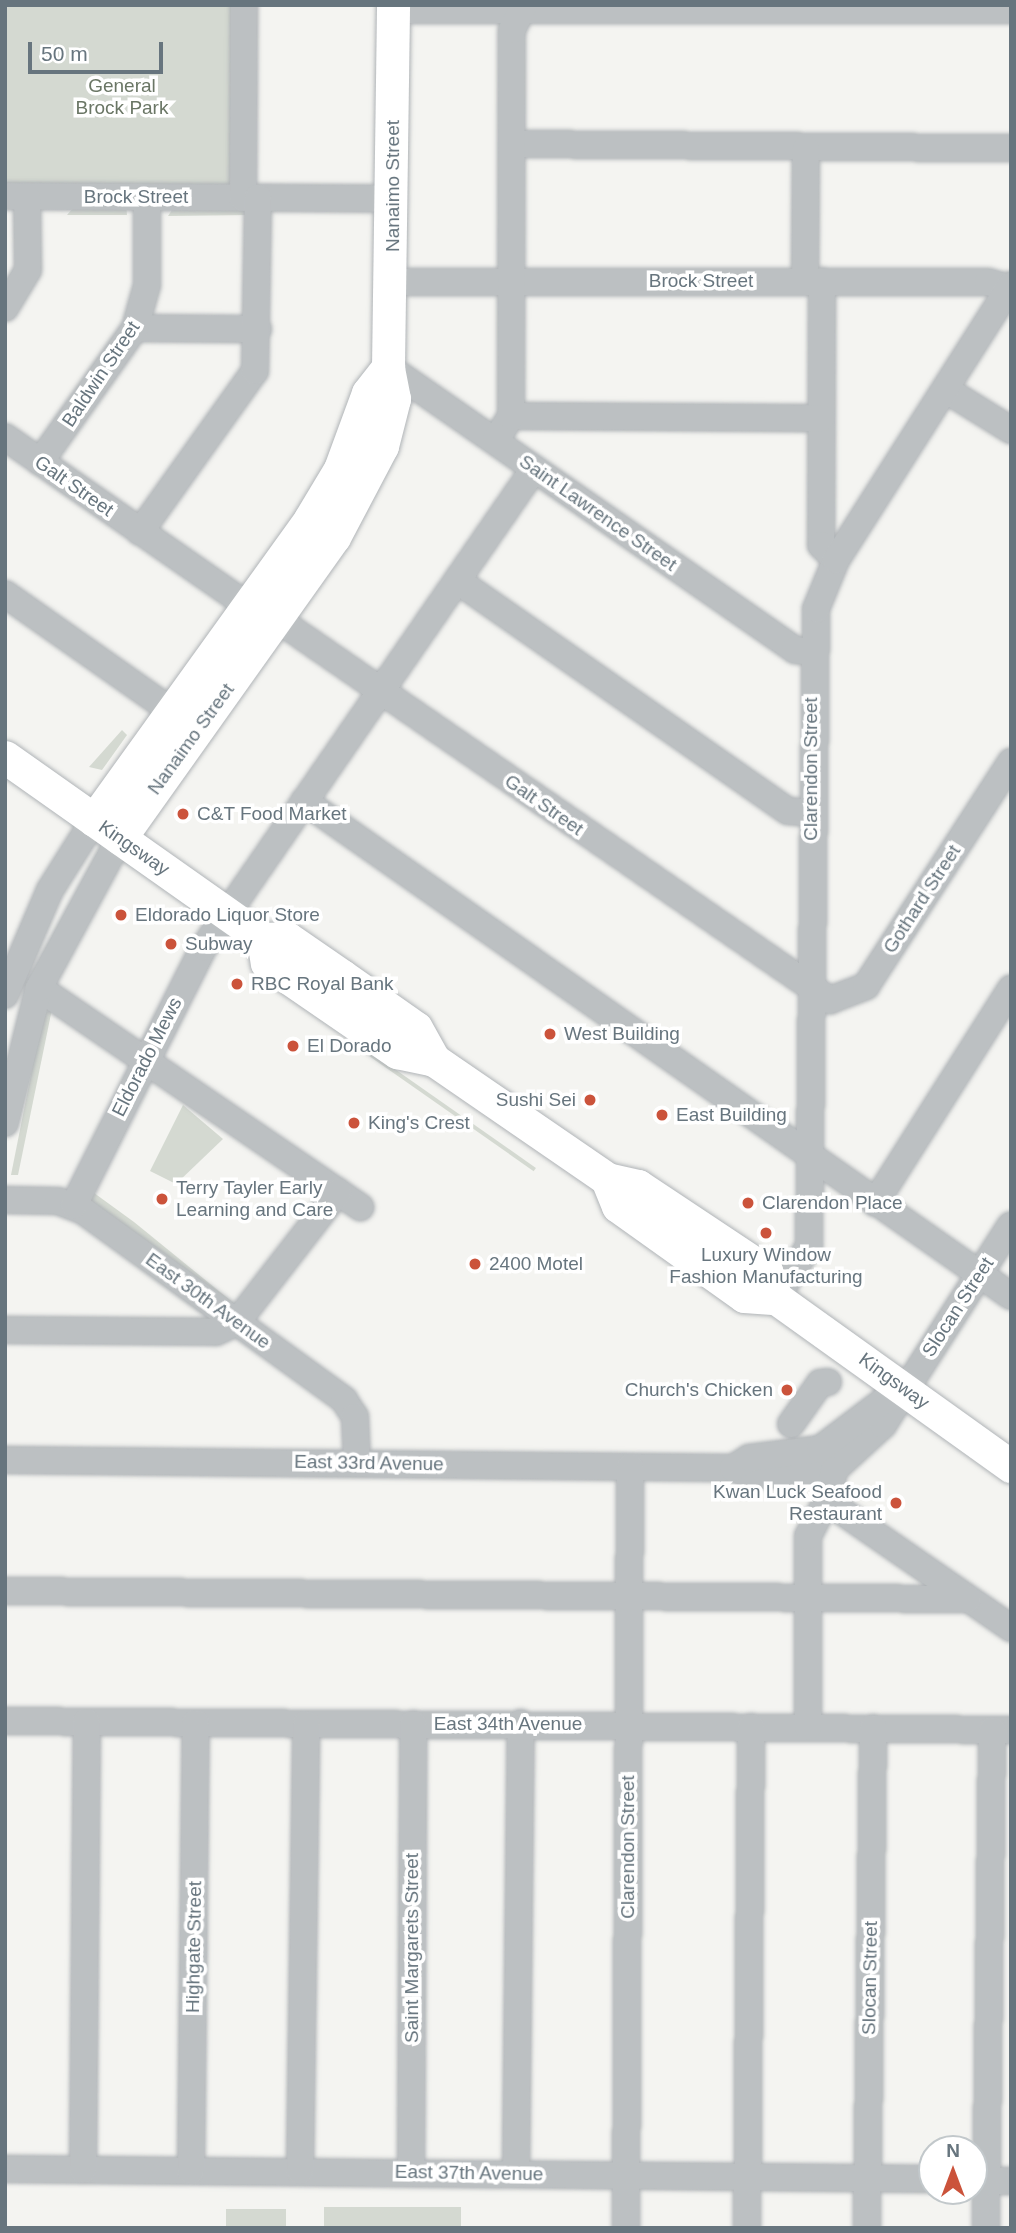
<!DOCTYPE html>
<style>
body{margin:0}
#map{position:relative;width:1016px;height:2233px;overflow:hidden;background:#f4f4f1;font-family:Helvetica,sans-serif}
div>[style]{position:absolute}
.green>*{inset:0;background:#d4d9d1;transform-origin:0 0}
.roads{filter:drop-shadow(0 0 2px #b0b4b7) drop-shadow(0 0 2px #b0b4b7)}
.minor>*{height:26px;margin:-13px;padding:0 13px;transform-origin:13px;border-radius:13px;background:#bcc0c2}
.major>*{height:33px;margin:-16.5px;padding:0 16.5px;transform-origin:16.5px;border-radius:16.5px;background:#fff}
.dots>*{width:19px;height:19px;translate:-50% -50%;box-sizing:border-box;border:4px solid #fff;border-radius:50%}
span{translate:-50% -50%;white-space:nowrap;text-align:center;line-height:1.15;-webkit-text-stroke:7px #fff;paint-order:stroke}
.park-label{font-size:19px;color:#6a7665}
.street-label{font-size:19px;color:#67757e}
.poi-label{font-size:19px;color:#67757e}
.left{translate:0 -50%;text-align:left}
.right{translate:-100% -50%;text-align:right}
.frame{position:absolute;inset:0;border:7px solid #67757e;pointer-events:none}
.north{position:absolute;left:918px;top:2135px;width:70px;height:70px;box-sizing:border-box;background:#fff;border:2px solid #c2c8cb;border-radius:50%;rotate:0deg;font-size:19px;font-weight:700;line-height:28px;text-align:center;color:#67757e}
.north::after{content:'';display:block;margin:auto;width:24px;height:32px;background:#cb533b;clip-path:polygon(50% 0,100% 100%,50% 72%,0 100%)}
.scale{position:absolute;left:28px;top:42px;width:135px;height:32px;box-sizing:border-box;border:4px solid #67757e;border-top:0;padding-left:9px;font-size:21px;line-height:24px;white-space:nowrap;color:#67757e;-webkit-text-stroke:5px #fff;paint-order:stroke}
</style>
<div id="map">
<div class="green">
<div style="left:5px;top:5px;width:233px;height:183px"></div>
<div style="clip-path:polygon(126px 205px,127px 215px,67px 215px,73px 208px)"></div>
<div style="clip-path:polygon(172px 210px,243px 210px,249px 215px,168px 216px)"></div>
<div style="clip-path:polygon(122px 730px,127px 735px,102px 770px,89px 767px)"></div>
<div style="clip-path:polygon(52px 1009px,18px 1175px,11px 1175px,43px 1014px)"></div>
<div style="left:359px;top:1044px;width:216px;height:4px;rotate:35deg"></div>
<div style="clip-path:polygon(183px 1105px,223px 1139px,176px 1184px,150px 1171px)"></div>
<div style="clip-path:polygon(90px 1190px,134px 1222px,236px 1305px,90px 1203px)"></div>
<div style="left:324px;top:2207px;width:137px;height:21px"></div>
<div style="clip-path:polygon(226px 2209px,286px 2209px,286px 2227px,322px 2228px,226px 2228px)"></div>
</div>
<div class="roads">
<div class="minor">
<div style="left:393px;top:10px;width:618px"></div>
<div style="left:514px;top:144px;width:497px;rotate:0.5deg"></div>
<div style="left:5px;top:196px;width:388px;rotate:0.4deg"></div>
<div style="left:243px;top:198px;width:193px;rotate:-89.7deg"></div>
<div style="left:805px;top:281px;width:132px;rotate:-89.6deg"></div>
<div style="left:822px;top:281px;width:264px;rotate:90.2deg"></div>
<div style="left:821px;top:545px;width:21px;rotate:45deg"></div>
<div style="left:393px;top:282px;width:595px"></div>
<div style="left:988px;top:282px;width:22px;rotate:16deg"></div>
<div style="left:5px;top:308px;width:44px;rotate:-58.8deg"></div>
<div style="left:28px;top:270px;width:73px;rotate:-90.8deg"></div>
<div style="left:135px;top:328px;width:123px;rotate:0.5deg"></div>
<div style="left:388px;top:367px;width:496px;rotate:34.8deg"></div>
<div style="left:795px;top:650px;width:16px;rotate:7deg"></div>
<div style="left:948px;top:391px;width:74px;rotate:31.8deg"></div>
<div style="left:511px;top:416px;width:310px;rotate:0.4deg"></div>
<div style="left:5px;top:437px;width:295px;rotate:34.8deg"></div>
<div style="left:496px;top:440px;width:28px;rotate:-58deg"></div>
<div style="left:511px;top:416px;width:386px;rotate:-89.9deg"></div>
<div style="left:512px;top:30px;width:28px;rotate:-64deg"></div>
<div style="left:40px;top:462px;width:164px;rotate:-54.7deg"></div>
<div style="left:135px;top:328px;width:45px;rotate:-74.4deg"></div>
<div style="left:147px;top:285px;width:88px;rotate:-90deg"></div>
<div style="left:140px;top:532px;width:198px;rotate:-54.5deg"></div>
<div style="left:255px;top:371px;width:173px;rotate:-89deg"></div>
<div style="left:458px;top:581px;width:402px;rotate:34.9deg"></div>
<div style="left:788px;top:811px;width:23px;rotate:5deg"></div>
<div style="left:5px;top:594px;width:205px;rotate:35.1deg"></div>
<div style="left:277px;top:619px;width:672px;rotate:34.57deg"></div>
<div style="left:830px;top:1000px;width:39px;rotate:-21deg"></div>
<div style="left:866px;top:986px;width:267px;rotate:-57.1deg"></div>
<div style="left:304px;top:801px;width:863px;rotate:35deg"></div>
<div style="left:39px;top:988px;width:389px;rotate:34.3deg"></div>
<div style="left:5px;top:995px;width:114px;rotate:-66.8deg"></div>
<div style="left:50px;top:890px;width:83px;rotate:-57.8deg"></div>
<div style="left:5px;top:1123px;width:139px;rotate:-75.9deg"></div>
<div style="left:39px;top:988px;width:170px;rotate:-61.6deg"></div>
<div style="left:5px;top:1200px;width:53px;rotate:1.1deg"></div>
<div style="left:58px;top:1201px;width:26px;rotate:21deg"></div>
<div style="left:82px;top:1210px;width:324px;rotate:35.9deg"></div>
<div style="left:344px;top:1400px;width:20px;rotate:57deg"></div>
<div style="left:355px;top:1417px;width:46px;rotate:87.5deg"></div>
<div style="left:875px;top:1203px;width:254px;rotate:-57.6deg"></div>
<div style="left:74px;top:1205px;width:289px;rotate:-63.3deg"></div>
<div style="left:204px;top:947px;width:581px;rotate:-55.38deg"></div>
<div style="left:776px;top:1298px;width:62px;rotate:-57.6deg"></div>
<div style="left:809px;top:1246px;width:637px;rotate:-89.37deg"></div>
<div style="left:816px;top:609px;width:53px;rotate:-67.8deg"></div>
<div style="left:836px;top:560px;width:326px;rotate:-57.5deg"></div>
<div style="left:5px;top:1330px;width:211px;rotate:0.5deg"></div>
<div style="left:216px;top:1332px;width:23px;rotate:-25deg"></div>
<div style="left:237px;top:1322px;width:165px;rotate:-52.2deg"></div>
<div style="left:791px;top:1424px;width:50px;rotate:-54.7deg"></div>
<div style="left:820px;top:1383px;width:8px;rotate:-7deg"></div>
<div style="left:5px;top:1460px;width:728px;rotate:0.63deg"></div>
<div style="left:733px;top:1468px;width:22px;rotate:22deg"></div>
<div style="left:753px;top:1476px;width:81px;rotate:-4.2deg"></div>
<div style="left:834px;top:1470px;width:67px;rotate:-42.6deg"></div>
<div style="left:883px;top:1425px;width:237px;rotate:-57.4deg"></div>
<div style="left:733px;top:1468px;width:19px;rotate:-32deg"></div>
<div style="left:749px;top:1458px;width:72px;rotate:-7.2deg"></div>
<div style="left:820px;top:1449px;width:103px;rotate:-37.1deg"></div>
<div style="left:827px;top:1501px;width:224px;rotate:34.6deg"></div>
<div style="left:5px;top:1591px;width:963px;rotate:0.48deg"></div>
<div style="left:5px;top:1721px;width:1006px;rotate:0.51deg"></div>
<div style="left:808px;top:1727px;width:191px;rotate:-90deg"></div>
<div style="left:808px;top:1536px;width:45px;rotate:-62.3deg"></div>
<div style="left:829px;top:1496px;width:26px;rotate:-79deg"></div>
<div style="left:5px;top:2169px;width:927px;rotate:0.62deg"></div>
<div style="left:83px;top:2170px;width:448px;rotate:-89.5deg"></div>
<div style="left:191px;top:2171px;width:448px;rotate:-89.4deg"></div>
<div style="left:300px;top:2171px;width:447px;rotate:-89.2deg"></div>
<div style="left:411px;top:2172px;width:448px;rotate:-89.7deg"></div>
<div style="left:516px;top:2173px;width:450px;rotate:-89.4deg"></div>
<div style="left:974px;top:2181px;width:37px"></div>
<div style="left:626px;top:2228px;width:761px;rotate:-89.7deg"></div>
<div style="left:747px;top:2228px;width:501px;rotate:-89.54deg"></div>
<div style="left:867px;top:2228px;width:500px;rotate:-89.31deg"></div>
<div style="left:986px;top:2228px;width:498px;rotate:-89.3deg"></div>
</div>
<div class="major">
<div style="left:5px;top:757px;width:316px;rotate:35.2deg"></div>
<div style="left:263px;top:939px;width:24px;rotate:-2deg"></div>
<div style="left:287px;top:938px;width:67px;rotate:34.6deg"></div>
<div style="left:342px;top:976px;width:90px;rotate:35.1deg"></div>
<div style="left:416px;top:1028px;width:37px;rotate:61deg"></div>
<div style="left:94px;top:820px;width:370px;rotate:-54.3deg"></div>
<div style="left:310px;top:519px;width:58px;rotate:-59deg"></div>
<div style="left:340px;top:469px;width:81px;rotate:-69.8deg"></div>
<div style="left:368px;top:393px;width:33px;rotate:-52deg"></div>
<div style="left:120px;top:838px;width:369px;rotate:-54.6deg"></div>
<div style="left:334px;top:537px;width:103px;rotate:-62.2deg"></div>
<div style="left:382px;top:446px;width:49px;rotate:-75.7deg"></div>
<div style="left:394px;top:399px;width:33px;rotate:-101deg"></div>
<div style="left:388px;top:367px;width:362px;rotate:-89.2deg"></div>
<div style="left:263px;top:939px;width:24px;rotate:81deg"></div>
<div style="left:267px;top:963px;width:158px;rotate:34.4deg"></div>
<div style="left:397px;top:1052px;width:38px;rotate:12deg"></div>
<div style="left:434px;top:1060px;width:210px;rotate:34.5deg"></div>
<div style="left:607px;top:1179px;width:32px;rotate:13deg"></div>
<div style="left:638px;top:1186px;width:154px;rotate:33.6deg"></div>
<div style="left:766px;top:1271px;width:29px;rotate:70deg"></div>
<div style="left:607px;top:1179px;width:29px;rotate:68deg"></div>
<div style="left:618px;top:1206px;width:155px;rotate:35.5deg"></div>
<div style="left:744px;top:1296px;width:32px;rotate:4deg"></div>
<div style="left:776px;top:1298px;width:289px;rotate:35.6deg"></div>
</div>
</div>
<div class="dots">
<div style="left:183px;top:814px;background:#cb533b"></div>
<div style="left:121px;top:915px;background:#cb533b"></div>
<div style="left:171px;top:944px;background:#cb533b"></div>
<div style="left:237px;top:984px;background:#cb533b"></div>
<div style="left:550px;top:1034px;background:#cb533b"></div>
<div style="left:293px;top:1046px;background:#cb533b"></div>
<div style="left:590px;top:1100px;background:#cb533b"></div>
<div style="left:662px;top:1115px;background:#cb533b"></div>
<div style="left:354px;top:1123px;background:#cb533b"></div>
<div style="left:162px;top:1199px;background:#cb533b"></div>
<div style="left:748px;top:1203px;background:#cb533b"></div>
<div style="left:766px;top:1233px;background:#cb533b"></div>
<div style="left:475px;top:1264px;background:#cb533b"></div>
<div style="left:787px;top:1390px;background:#cb533b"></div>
<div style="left:896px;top:1503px;background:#cb533b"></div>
</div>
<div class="park-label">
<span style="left:122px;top:97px">General<br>Brock Park</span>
</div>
<div class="street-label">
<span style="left:393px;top:186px;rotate:-90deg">Nanaimo Street</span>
<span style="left:136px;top:197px">Brock Street</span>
<span style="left:701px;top:281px">Brock Street</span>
<span style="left:101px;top:374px;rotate:-56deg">Baldwin Street</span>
<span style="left:74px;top:486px;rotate:35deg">Galt Street</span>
<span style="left:598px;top:513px;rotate:35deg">Saint Lawrence Street</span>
<span style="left:191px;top:739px;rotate:-54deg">Nanaimo Street</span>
<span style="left:811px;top:769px;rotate:-90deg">Clarendon Street</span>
<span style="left:544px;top:805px;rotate:35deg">Galt Street</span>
<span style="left:134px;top:848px;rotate:35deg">Kingsway</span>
<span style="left:922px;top:899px;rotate:-57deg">Gothard Street</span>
<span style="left:147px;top:1057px;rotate:-63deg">Eldorado Mews</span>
<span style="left:208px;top:1301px;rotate:36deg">East 30th Avenue</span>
<span style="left:958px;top:1307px;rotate:-57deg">Slocan Street</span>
<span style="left:894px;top:1381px;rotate:36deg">Kingsway</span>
<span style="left:369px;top:1463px;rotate:1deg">East 33rd Avenue</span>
<span style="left:508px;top:1724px">East 34th Avenue</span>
<span style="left:628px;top:1847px;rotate:-90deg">Clarendon Street</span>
<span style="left:194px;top:1947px;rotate:-89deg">Highgate Street</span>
<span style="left:412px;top:1948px;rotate:-90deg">Saint Margarets Street</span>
<span style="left:870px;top:1978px;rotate:-89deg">Slocan Street</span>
<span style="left:469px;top:2173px;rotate:1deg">East 37th Avenue</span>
</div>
<div class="poi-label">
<span class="left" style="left:197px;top:814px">C&amp;T Food Market</span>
<span class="left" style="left:135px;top:915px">Eldorado Liquor Store</span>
<span class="left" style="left:185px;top:944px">Subway</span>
<span class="left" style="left:251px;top:984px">RBC Royal Bank</span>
<span class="left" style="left:564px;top:1034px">West Building</span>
<span class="left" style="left:307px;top:1046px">El Dorado</span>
<span class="right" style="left:576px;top:1100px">Sushi Sei</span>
<span class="left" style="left:676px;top:1115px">East Building</span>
<span class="left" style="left:368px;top:1123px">King's Crest</span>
<span class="left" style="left:176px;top:1199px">Terry Tayler Early<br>Learning and Care</span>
<span class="left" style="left:762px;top:1203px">Clarendon Place</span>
<span style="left:766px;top:1266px">Luxury Window<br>Fashion Manufacturing</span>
<span class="left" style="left:489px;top:1264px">2400 Motel</span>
<span class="right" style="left:773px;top:1390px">Church's Chicken</span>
<span class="right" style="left:882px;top:1503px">Kwan Luck Seafood<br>Restaurant</span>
</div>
<div class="frame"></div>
<div class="north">N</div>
<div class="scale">50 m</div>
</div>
